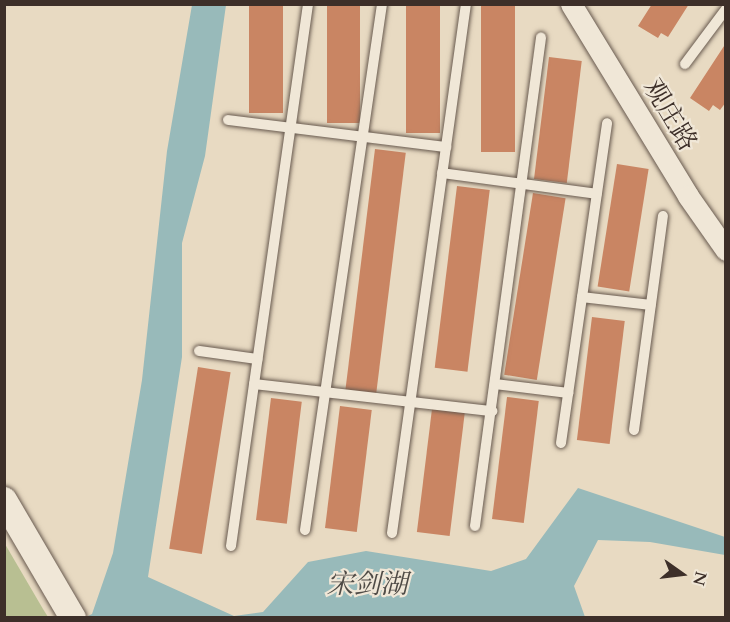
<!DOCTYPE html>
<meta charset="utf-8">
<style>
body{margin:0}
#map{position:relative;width:730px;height:622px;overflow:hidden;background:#e8dac2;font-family:Cardo,"Noto Serif SC",serif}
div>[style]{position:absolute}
.green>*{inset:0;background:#b8bf92}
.water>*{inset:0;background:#98baba}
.building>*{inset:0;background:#c98563;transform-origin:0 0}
.roads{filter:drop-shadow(0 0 2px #685a4f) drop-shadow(0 0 2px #685a4f)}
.service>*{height:10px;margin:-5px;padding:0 5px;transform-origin:5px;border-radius:5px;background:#f0e7d7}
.minor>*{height:21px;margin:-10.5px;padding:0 10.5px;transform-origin:10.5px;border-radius:10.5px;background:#f0e7d7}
.tertiary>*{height:26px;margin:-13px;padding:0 13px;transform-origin:13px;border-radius:13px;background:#f0e7d7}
span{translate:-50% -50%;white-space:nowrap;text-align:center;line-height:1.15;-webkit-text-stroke:4.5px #f0e7d7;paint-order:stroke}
.street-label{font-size:26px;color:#3d2f29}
.water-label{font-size:27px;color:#4f4b46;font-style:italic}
.frame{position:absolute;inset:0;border:6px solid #3d2f29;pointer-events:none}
.north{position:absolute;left:652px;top:544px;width:60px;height:60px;-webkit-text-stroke:4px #f0e7d7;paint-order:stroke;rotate:104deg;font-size:16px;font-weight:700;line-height:24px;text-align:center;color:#3d2f29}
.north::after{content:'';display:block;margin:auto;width:21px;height:27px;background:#3d2f29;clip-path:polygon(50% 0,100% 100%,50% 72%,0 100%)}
</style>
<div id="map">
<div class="green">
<div style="clip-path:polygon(5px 544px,43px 609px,48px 617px,5px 617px)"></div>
</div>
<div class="water">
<div style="clip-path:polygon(192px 5px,226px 5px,205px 156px,182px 243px,182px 357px,148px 577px,234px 616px,263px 612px,308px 562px,366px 551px,491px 571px,526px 559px,578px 488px,725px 537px,725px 555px,650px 542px,598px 540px,574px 586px,585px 617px,86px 617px,92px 614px,113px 553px,142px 380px,167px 151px)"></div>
</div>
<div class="building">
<div style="left:249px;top:4px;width:34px;height:109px"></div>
<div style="left:327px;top:4px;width:33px;height:119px"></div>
<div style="left:406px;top:4px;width:34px;height:129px"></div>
<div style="left:481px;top:4px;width:34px;height:148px"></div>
<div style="clip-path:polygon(652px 4px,689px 4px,668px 37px,661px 33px,658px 38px,638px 26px)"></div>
<div style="clip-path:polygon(726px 43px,726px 102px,720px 110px,713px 105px,709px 111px,690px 98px)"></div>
<div style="left:549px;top:57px;width:33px;height:123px;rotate:7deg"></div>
<div style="left:375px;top:149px;width:31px;height:243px;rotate:7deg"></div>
<div style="left:617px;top:164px;width:32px;height:124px;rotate:9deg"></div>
<div style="left:457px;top:186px;width:33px;height:183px;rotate:7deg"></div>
<div style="left:533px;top:193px;width:33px;height:184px;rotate:9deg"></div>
<div style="left:592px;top:317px;width:33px;height:124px;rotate:7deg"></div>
<div style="left:198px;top:367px;width:33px;height:184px;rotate:9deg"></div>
<div style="left:507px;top:397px;width:32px;height:123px;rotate:7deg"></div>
<div style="left:271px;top:398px;width:31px;height:123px;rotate:7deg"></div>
<div style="left:340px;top:406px;width:32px;height:123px;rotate:7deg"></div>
<div style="left:432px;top:409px;width:33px;height:124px;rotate:7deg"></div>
</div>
<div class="roads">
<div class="service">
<div style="left:685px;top:64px;width:69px;rotate:-53.3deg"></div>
<div style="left:228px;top:120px;width:220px;rotate:7.1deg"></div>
<div style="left:442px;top:173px;width:156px;rotate:7.7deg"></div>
<div style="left:582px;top:297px;width:69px;rotate:6.6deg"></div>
<div style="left:199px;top:351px;width:59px;rotate:7.9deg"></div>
<div style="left:254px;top:384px;width:240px;rotate:6.5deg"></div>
<div style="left:495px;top:384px;width:74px;rotate:7deg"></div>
<div style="left:634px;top:430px;width:216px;rotate:-82.3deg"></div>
<div style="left:561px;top:443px;width:323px;rotate:-81.8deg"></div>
<div style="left:475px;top:526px;width:493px;rotate:-82.3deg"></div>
<div style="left:305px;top:530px;width:532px;rotate:-81.67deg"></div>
<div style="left:392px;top:533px;width:534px;rotate:-82.04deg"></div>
<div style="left:231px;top:546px;width:547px;rotate:-81.91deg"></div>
</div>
<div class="minor">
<div style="left:571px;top:4px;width:225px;rotate:58.6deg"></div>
<div style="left:688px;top:196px;width:66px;rotate:54.9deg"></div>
</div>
<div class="tertiary">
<div style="left:4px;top:500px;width:137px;rotate:59.7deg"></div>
</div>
</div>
<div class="street-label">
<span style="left:670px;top:115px;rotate:59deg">观庄路</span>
</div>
<div class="water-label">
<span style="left:367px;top:585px">宋剑湖</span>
</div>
<div class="frame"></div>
<div class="north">N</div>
</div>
